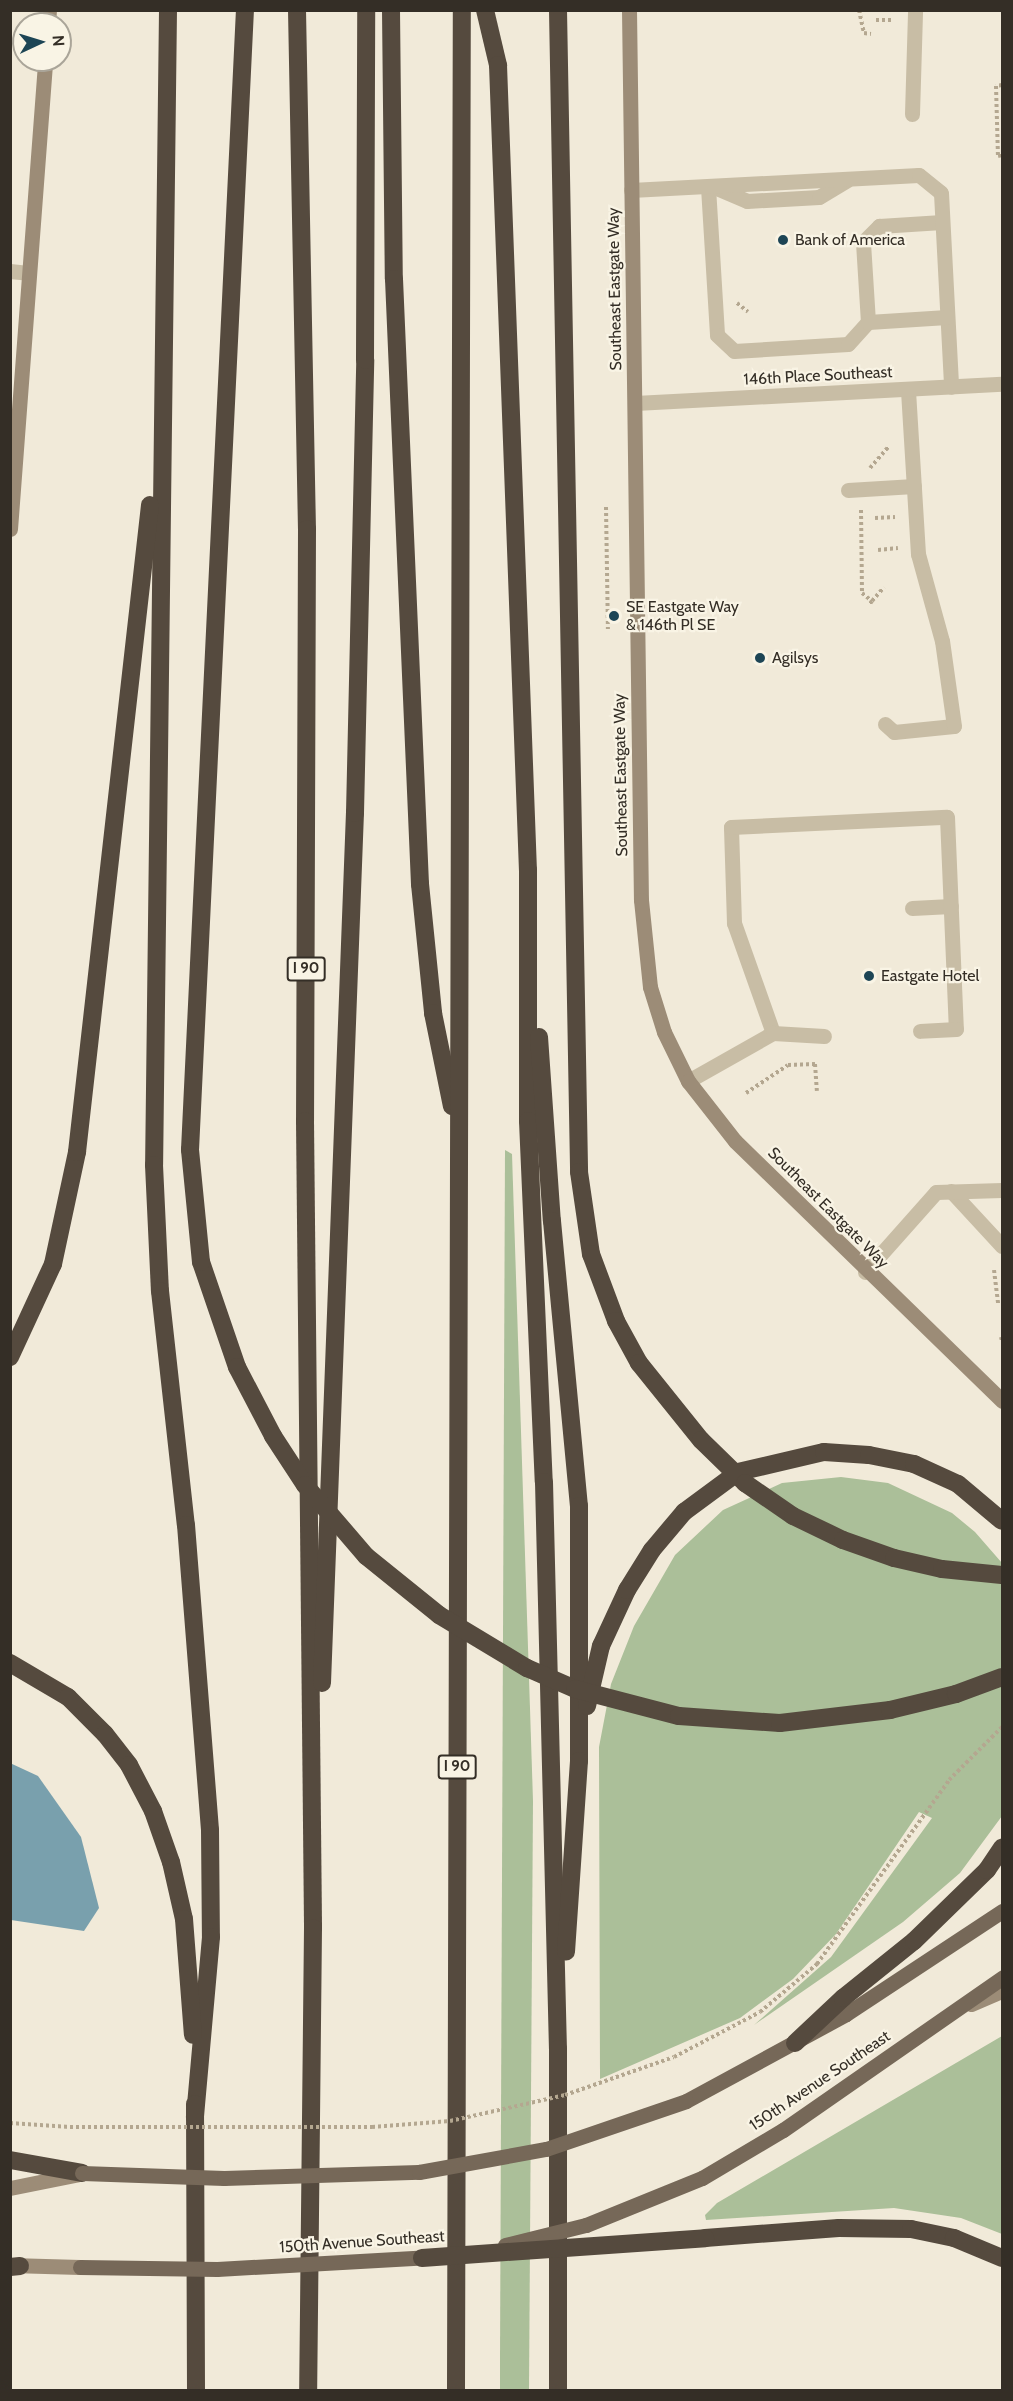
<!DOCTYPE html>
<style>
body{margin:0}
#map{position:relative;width:1013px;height:2401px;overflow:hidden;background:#f1ead9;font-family:Cabin,sans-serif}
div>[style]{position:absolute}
.green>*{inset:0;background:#abbf99}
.water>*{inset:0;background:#79a0ad}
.path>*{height:4px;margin-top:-2px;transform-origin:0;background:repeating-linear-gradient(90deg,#b4a790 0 3px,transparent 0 6px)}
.service>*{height:15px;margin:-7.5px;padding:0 7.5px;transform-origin:7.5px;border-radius:7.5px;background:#c8bda5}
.minor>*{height:15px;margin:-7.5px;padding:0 7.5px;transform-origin:7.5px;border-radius:7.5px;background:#c8bda5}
.secondary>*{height:15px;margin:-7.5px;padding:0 7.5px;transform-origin:7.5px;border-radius:7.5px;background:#9c8c77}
.primary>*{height:15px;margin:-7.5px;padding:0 7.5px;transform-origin:7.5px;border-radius:7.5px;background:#766858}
.motorway>*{height:18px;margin:-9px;padding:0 9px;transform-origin:9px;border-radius:9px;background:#554a3e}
.path-bridge>*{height:4px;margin-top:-2px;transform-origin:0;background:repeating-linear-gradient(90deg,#b4a790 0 3px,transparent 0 6px)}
.primary-bridge>*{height:15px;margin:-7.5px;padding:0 7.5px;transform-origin:7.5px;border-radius:7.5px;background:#766858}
.motorway-bridge>*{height:18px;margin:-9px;padding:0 9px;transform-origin:9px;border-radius:9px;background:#554a3e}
.dots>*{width:16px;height:16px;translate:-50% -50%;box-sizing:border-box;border:3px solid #f9f4e5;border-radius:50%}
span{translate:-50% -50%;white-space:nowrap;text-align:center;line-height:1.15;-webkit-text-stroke:4.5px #f9f4e5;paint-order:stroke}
.shield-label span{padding:2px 4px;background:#f9f4e5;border:2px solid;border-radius:4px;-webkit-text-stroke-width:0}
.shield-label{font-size:15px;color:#342e26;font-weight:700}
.poi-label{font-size:16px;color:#342e26}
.left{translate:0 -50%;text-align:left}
.street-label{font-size:16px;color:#342e26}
.frame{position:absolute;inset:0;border:12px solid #342e26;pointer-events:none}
.north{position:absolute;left:12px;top:12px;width:60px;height:60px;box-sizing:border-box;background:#f9f4e5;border:2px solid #aaa599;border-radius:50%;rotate:86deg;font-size:16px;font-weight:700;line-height:24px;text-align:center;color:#342e26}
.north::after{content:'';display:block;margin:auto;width:21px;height:27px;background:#1d4555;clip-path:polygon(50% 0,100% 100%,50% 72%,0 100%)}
</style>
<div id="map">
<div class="green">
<div style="clip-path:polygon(505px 1150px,512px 1154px,533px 1801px,529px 2390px,500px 2390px,500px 2360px)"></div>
<div style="clip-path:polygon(841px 1477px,888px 1483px,952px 1513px,975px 1532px,1002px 1563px,1002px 1816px,960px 1873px,903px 1922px,754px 2025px,831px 1957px,932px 1818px,919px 1812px,836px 1934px,793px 1979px,740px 2018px,600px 2079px,599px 1747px,611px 1684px,634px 1626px,675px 1555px,723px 1510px,782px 1483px)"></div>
<div style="clip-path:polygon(1002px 2036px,1002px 2234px,961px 2218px,894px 2208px,706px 2220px,705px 2215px,717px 2203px)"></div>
</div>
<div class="water">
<div style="clip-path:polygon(10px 1763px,38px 1776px,81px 1837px,99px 1908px,84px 1931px,11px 1920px)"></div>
</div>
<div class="path">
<div style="left:859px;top:10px;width:24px;rotate:78deg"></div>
<div style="left:864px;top:33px;width:7px;rotate:8deg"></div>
<div style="left:876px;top:20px;width:17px"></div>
<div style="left:1002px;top:85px;width:6px;rotate:171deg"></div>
<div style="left:996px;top:86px;width:70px;rotate:88.4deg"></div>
<div style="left:998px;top:156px;width:4px;rotate:-14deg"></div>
<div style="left:737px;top:303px;width:14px;rotate:39deg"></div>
<div style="left:870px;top:468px;width:29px;rotate:-49deg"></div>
<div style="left:606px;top:507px;width:122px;rotate:89.1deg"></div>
<div style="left:861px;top:510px;width:83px;rotate:89.3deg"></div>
<div style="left:862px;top:593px;width:13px;rotate:39deg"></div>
<div style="left:872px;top:601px;width:5px;rotate:127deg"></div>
<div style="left:875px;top:518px;width:20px;rotate:-3deg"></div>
<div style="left:878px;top:550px;width:20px;rotate:-6deg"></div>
<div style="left:872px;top:601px;width:18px;rotate:-49deg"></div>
<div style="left:746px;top:1093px;width:50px;rotate:-33.7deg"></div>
<div style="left:788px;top:1065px;width:27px;rotate:-2deg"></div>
<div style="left:815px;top:1064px;width:27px;rotate:86deg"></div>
<div style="left:994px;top:1270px;width:34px;rotate:83deg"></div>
<div style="left:1001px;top:1337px;width:4px;rotate:76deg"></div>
<div style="left:674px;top:2057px;width:97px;rotate:-27.6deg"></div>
<div style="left:760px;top:2012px;width:75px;rotate:-40.1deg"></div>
<div style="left:817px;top:1964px;width:226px;rotate:-54.3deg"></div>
<div style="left:949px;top:1780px;width:75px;rotate:-45deg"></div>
</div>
<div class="service">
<div style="left:912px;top:114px;width:104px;rotate:-88.3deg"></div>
<div style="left:708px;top:187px;width:148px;rotate:86.5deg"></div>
<div style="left:717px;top:335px;width:23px;rotate:43deg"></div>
<div style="left:734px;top:351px;width:114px;rotate:-3.5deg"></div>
<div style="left:848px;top:344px;width:30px;rotate:-48deg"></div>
<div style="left:868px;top:322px;width:80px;rotate:-93.6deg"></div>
<div style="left:863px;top:242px;width:23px;rotate:-45deg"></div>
<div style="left:879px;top:226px;width:63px;rotate:-3.6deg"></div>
<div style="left:719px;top:189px;width:30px;rotate:23deg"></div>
<div style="left:747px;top:201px;width:72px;rotate:-3.2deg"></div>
<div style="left:819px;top:197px;width:33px;rotate:-31deg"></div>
<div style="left:631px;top:190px;width:288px;rotate:-3deg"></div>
<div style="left:919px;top:175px;width:28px;rotate:39deg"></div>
<div style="left:941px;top:193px;width:194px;rotate:87deg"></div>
<div style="left:868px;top:322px;width:79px;rotate:-3.6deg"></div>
<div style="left:848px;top:490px;width:66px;rotate:-3.5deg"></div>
<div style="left:885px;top:724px;width:12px;rotate:42deg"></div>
<div style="left:894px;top:732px;width:60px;rotate:-5.7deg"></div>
<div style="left:954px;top:726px;width:86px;rotate:-98deg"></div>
<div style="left:942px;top:641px;width:90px;rotate:-105.4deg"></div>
<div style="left:918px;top:554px;width:165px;rotate:-93.5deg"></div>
<div style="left:912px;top:908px;width:39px;rotate:-3deg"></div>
<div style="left:773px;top:1033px;width:117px;rotate:-109.5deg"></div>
<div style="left:734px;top:923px;width:96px;rotate:-91.8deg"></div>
<div style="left:731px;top:827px;width:216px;rotate:-2.7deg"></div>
<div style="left:947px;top:817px;width:212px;rotate:87.6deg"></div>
<div style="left:956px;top:1029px;width:36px;rotate:177deg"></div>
<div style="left:688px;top:1081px;width:98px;rotate:-29.5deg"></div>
<div style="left:773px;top:1033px;width:51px;rotate:3.4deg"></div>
<div style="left:951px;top:1191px;width:75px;rotate:47.2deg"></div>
<div style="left:865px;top:1272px;width:107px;rotate:-48.4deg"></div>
<div style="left:936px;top:1192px;width:66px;rotate:-1.7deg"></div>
</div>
<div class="minor">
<div style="left:10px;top:271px;width:18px;rotate:6deg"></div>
<div style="left:635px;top:403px;width:367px;rotate:-3deg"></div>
</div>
<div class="secondary">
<div style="left:629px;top:10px;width:890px;rotate:89.23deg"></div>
<div style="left:641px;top:900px;width:87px;rotate:84.1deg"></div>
<div style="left:650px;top:987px;width:47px;rotate:72.7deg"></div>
<div style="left:664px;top:1032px;width:55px;rotate:63.9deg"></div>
<div style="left:688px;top:1081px;width:76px;rotate:51.9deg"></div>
<div style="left:735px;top:1141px;width:373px;rotate:44.2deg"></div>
<div style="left:48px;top:24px;width:14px;rotate:-86deg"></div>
<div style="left:10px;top:529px;width:470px;rotate:-85.7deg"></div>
<div style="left:971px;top:2004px;width:34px;rotate:-23deg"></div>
<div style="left:10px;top:2188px;width:70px;rotate:-11.5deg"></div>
<div style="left:10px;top:2265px;width:70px;rotate:1.6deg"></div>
</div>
<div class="primary">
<div style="left:686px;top:2101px;width:182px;rotate:-28.5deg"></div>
<div style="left:846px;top:2014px;width:187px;rotate:-33.4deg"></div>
<div style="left:702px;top:2178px;width:94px;rotate:-30.7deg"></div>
<div style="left:783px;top:2130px;width:267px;rotate:-34.8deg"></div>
</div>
<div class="motorway">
<div style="left:168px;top:10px;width:1155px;rotate:90.69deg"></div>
<div style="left:154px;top:1165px;width:126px;rotate:87.3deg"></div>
<div style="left:160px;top:1291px;width:235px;rotate:83.7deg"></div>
<div style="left:186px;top:1525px;width:306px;rotate:85.5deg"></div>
<div style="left:210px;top:1830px;width:107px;rotate:89.5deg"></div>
<div style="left:211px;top:1937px;width:181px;rotate:95.1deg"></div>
<div style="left:297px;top:10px;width:519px;rotate:88.9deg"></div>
<div style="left:307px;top:529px;width:592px;rotate:90.19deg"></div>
<div style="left:305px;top:1121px;width:807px;rotate:89.43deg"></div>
<div style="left:313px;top:1928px;width:462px;rotate:90.6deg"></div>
<div style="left:391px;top:10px;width:269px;rotate:89.4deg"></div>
<div style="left:394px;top:279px;width:606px;rotate:87.54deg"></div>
<div style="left:420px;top:884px;width:130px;rotate:84.2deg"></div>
<div style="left:433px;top:1013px;width:95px;rotate:78.5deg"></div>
<div style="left:485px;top:10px;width:57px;rotate:76.7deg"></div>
<div style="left:498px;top:65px;width:806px;rotate:87.87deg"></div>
<div style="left:528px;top:870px;width:251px;rotate:90deg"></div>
<div style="left:528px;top:1121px;width:361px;rotate:87.5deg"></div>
<div style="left:544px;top:1482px;width:567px;rotate:88.59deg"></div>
<div style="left:558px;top:2049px;width:341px;rotate:90deg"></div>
<div style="left:558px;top:10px;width:1162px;rotate:88.96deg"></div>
<div style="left:579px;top:1172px;width:83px;rotate:81.7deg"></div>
<div style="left:591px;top:1254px;width:72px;rotate:69.5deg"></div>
<div style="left:616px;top:1321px;width:48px;rotate:61.3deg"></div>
<div style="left:539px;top:1037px;width:184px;rotate:86deg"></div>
<div style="left:552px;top:1221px;width:286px;rotate:84.6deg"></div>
<div style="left:579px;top:1506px;width:255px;rotate:90deg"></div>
<div style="left:579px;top:1761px;width:191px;rotate:93.9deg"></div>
<div style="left:10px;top:1357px;width:102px;rotate:-65.2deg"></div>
<div style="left:53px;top:1264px;width:115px;rotate:-77.9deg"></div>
<div style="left:77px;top:1152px;width:651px;rotate:-83.56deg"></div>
<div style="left:237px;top:1367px;width:111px;rotate:-108.9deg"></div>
<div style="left:201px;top:1262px;width:113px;rotate:-95.6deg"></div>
<div style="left:190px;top:1150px;width:1141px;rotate:-87.24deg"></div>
<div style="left:10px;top:1663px;width:67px;rotate:30.4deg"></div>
<div style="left:68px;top:1697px;width:52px;rotate:45deg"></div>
<div style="left:105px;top:1734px;width:39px;rotate:52deg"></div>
<div style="left:129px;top:1765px;width:52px;rotate:62.4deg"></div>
<div style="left:153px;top:1811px;width:54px;rotate:70.6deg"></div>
<div style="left:171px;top:1862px;width:58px;rotate:77.2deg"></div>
<div style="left:184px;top:1919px;width:116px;rotate:85.6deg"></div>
<div style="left:322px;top:1683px;width:871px;rotate:-87.83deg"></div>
<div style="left:355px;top:813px;width:453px;rotate:-88.7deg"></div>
<div style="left:365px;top:360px;width:350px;rotate:-89.8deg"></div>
<div style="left:587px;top:1706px;width:62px;rotate:-76.9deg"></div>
<div style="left:601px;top:1646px;width:62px;rotate:-65.1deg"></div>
<div style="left:627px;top:1590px;width:47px;rotate:-58deg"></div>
<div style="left:652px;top:1550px;width:50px;rotate:-49.9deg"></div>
<div style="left:684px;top:1512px;width:67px;rotate:-36.5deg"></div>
<div style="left:738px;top:1472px;width:88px;rotate:-13.1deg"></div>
<div style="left:824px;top:1452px;width:45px;rotate:3.8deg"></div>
<div style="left:869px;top:1455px;width:46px;rotate:11.3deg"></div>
<div style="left:914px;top:1464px;width:48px;rotate:24.4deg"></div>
<div style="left:958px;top:1484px;width:57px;rotate:40.1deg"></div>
<div style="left:795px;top:2043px;width:66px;rotate:-43.2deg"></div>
<div style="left:843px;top:1998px;width:91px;rotate:-38.8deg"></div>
<div style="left:914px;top:1941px;width:102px;rotate:-44.2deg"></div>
<div style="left:987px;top:1870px;width:27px;rotate:-56deg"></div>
<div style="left:195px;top:2104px;width:286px;rotate:89.8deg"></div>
<div style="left:10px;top:2160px;width:73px;rotate:10.2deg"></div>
<div style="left:705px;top:2238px;width:134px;rotate:-4.3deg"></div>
<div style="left:839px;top:2228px;width:72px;rotate:0.8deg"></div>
<div style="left:911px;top:2229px;width:44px;rotate:11.8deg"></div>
<div style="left:954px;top:2238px;width:52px;rotate:22.6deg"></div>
<div style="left:10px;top:2267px;width:10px;rotate:-6deg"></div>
<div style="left:456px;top:2390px;width:2380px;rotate:-89.86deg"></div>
</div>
<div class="path-bridge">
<div style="left:10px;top:2123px;width:60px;rotate:3.8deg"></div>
<div style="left:70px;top:2127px;width:302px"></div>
<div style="left:372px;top:2127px;width:78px;rotate:-4.4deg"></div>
<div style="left:450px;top:2121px;width:118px;rotate:-12.7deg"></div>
<div style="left:565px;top:2095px;width:115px;rotate:-19.2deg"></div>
</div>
<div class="primary-bridge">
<div style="left:82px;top:2173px;width:142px;rotate:2deg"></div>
<div style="left:224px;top:2178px;width:195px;rotate:-1.8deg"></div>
<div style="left:419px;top:2172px;width:129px;rotate:-10.3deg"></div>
<div style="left:546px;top:2149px;width:148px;rotate:-18.9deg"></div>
<div style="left:505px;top:2245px;width:83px;rotate:-13.9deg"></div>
<div style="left:586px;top:2225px;width:125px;rotate:-22.1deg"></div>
<div style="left:80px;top:2267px;width:137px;rotate:0.8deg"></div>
<div style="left:217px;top:2269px;width:214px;rotate:-3.2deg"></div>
</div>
<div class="motorway-bridge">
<div style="left:639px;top:1363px;width:99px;rotate:51.2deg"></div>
<div style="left:701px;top:1440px;width:62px;rotate:44.3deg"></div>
<div style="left:745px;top:1483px;width:58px;rotate:34.5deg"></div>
<div style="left:793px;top:1516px;width:55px;rotate:25.6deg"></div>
<div style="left:843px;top:1540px;width:54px;rotate:19.4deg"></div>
<div style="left:894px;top:1558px;width:49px;rotate:12.9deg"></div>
<div style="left:942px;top:1569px;width:60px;rotate:5.7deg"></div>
<div style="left:237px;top:1367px;width:78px;rotate:62.4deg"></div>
<div style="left:273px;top:1436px;width:59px;rotate:56.9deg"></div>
<div style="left:305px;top:1485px;width:94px;rotate:49.3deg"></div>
<div style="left:366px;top:1556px;width:94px;rotate:38.9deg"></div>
<div style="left:439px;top:1615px;width:103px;rotate:31.1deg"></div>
<div style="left:527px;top:1668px;width:52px;rotate:23.6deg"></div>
<div style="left:575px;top:1689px;width:107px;rotate:14.6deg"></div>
<div style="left:679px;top:1716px;width:101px;rotate:4deg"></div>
<div style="left:780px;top:1723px;width:111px;rotate:-6.7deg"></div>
<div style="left:890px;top:1710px;width:68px;rotate:-13.6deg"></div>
<div style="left:956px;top:1694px;width:49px;rotate:-20.3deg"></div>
<div style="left:422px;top:2258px;width:284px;rotate:-4deg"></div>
</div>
<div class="dots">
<div style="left:783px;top:240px;background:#1d4555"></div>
<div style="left:614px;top:616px;background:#1d4555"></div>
<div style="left:760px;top:658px;background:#1d4555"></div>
<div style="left:869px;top:976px;background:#1d4555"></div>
</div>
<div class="shield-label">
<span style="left:306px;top:969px">I 90</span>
<span style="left:457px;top:1767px">I 90</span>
</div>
<div class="poi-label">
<span class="left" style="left:795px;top:240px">Bank of America</span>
<span class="left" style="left:626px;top:616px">SE Eastgate Way<br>&amp; 146th Pl SE</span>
<span class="left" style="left:772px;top:658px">Agilsys</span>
<span class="left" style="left:881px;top:976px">Eastgate Hotel</span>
</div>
<div class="street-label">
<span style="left:615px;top:289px;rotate:-91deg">Southeast Eastgate Way</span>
<span style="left:818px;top:376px;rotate:-3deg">146th Place Southeast</span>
<span style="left:621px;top:775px;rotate:-91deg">Southeast Eastgate Way</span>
<span style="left:828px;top:1208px;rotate:45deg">Southeast Eastgate Way</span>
<span style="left:820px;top:2081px;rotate:-34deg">150th Avenue Southeast</span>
<span style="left:362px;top:2242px;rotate:-4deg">150th Avenue Southeast</span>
</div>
<div class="frame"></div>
<div class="north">N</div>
</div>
